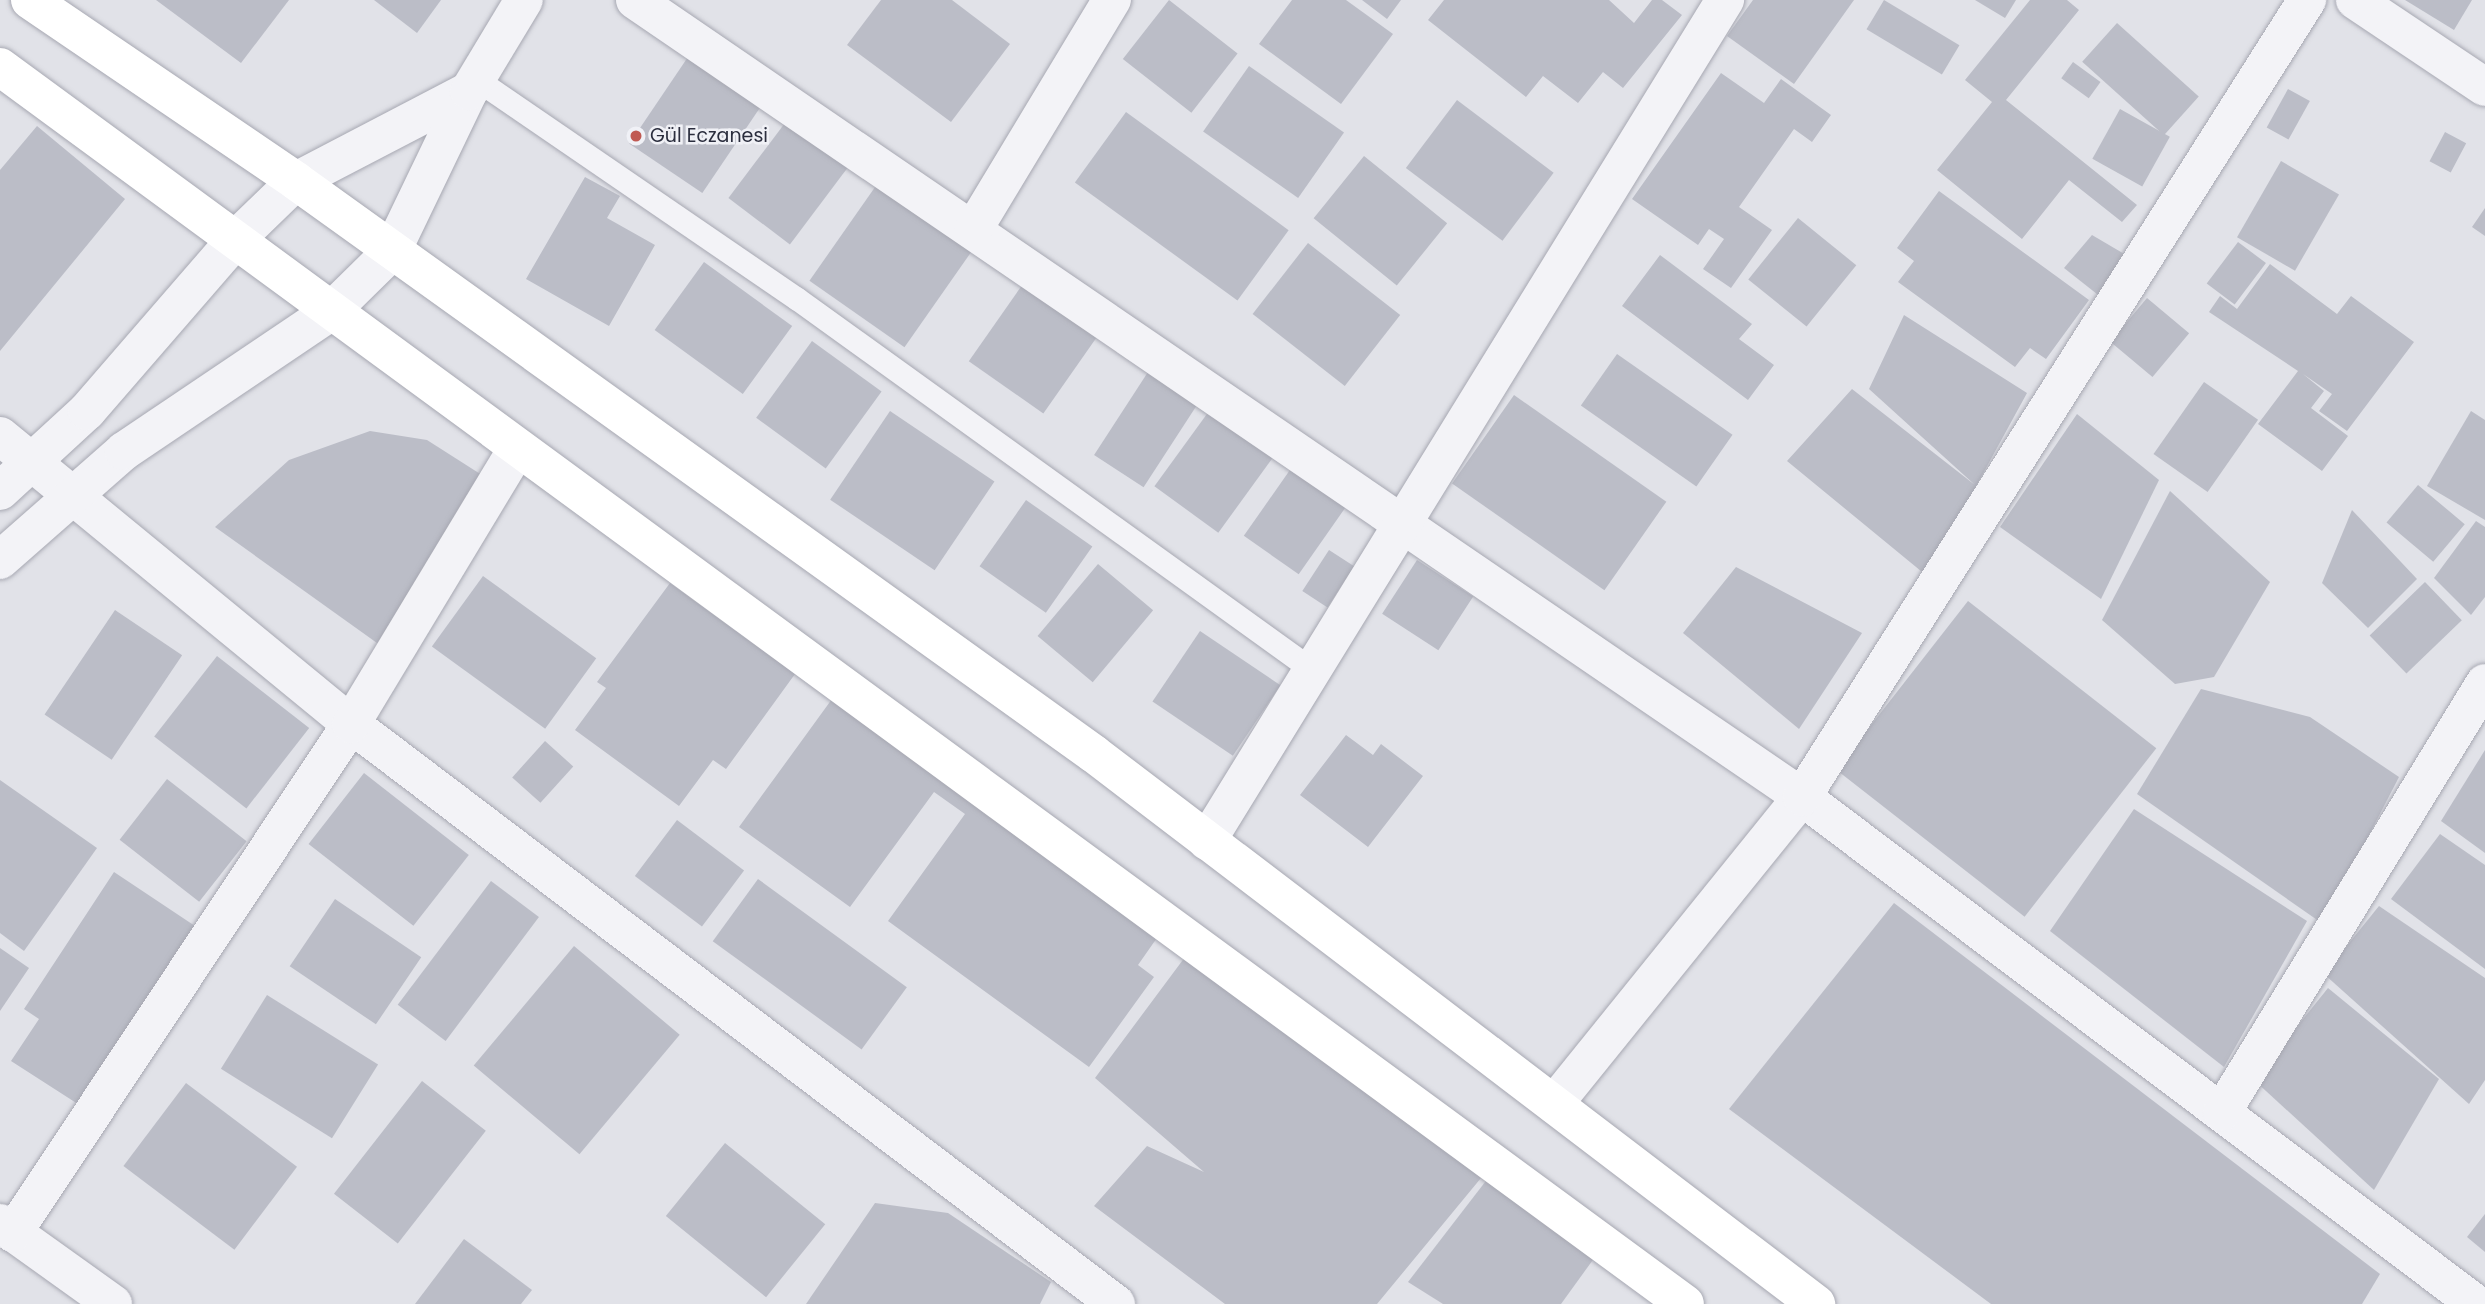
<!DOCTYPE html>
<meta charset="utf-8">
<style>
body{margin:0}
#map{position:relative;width:2485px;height:1304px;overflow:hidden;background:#e1e2e8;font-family:Poppins,sans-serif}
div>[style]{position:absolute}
.building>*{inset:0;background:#bbbdc7;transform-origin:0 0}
.roads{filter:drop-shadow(0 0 2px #a7a8b2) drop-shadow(0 0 2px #a7a8b2)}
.service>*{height:23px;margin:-11.5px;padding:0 11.5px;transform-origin:11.5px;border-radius:11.5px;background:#f3f3f7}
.minor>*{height:38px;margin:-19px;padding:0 19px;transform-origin:19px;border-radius:19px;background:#f3f3f7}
.tertiary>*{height:38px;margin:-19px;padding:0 19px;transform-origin:19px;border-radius:19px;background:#f3f3f7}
.secondary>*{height:38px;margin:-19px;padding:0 19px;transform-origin:19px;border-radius:19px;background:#fff}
.dots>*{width:19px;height:19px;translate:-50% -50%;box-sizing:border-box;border:4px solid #f0f1f6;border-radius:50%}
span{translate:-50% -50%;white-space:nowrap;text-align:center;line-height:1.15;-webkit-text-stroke:5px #f0f1f6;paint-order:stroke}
.poi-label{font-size:19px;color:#2b2e3e}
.left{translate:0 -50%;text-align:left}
</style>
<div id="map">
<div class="building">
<div style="clip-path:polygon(156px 0,289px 0,241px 63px)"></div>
<div style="clip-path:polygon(374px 0,441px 0,417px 33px)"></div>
<div style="clip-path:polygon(881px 0,952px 0,1010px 44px,951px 122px,847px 45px)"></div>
<div style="left:1169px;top:0;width:87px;height:75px;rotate:38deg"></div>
<div style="clip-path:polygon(1292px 0,1346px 0,1393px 34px,1341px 104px,1259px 44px)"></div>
<div style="clip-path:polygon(1362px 0,1401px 0,1387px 19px)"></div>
<div style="clip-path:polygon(1444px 0,1609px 0,1634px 23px,1652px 0,1662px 0,1682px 15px,1623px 88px,1603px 72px,1578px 103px,1543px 76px,1526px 97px,1428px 20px)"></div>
<div style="clip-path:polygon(1753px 0,1854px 0,1794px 84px,1727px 36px)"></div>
<div style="left:1884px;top:0;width:88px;height:34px;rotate:31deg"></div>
<div style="clip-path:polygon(1975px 0,2016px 0,2005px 18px)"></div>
<div style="clip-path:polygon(2030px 0,2067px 0,2079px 10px,2006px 100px,2137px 205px,2122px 222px,2069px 180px,2022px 239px,1937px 170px,1992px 102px,1965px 80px)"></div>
<div style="clip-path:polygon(2405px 0,2472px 0,2454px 30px)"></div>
<div style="left:2117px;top:23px;width:110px;height:52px;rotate:42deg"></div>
<div style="left:692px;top:51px;width:88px;height:112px;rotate:34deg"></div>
<div style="left:2073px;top:62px;width:34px;height:20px;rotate:36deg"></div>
<div style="left:1249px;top:66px;width:116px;height:80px;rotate:35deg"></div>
<div style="clip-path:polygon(1721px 73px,1764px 103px,1781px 79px,1831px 115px,1812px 142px,1794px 129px,1739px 207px,1772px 230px,1731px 288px,1703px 269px,1724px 239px,1709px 229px,1698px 245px,1632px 199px)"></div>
<div style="left:2288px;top:89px;width:25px;height:44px;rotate:29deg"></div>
<div style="left:1457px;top:100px;width:121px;height:85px;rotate:37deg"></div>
<div style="left:2120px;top:109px;width:57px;height:57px;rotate:29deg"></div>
<div style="left:1126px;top:112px;width:201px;height:87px;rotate:36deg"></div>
<div style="left:791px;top:115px;width:77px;height:104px;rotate:37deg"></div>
<div style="clip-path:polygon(37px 126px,125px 199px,0 351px,0 170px)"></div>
<div style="left:2445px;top:132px;width:24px;height:33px;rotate:28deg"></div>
<div style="left:1364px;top:156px;width:107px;height:80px;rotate:39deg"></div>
<div style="left:2281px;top:161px;width:67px;height:88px;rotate:30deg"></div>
<div style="clip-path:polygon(585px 177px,620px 196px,607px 218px,655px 245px,609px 326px,526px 279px)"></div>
<div style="left:880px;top:180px;width:116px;height:123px;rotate:35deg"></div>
<div style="clip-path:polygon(1939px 191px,2089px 300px,2046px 359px,2030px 348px,2015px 367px,1898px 282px,1914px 261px,1897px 248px)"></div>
<div style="clip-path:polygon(2485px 208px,2485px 236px,2472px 227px)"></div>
<div style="left:1798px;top:218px;width:75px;height:79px;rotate:39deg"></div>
<div style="clip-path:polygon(2092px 235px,2126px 255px,2102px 298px,2064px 268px)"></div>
<div style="left:2238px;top:242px;width:35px;height:52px;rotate:37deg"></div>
<div style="left:1308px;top:243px;width:117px;height:90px;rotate:38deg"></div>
<div style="clip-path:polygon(1660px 255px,1752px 324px,1739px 339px,1774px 365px,1748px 400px,1622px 306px)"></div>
<div style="left:704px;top:262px;width:109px;height:84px;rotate:36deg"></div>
<div style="clip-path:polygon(2270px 264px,2337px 314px,2351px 296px,2414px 342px,2347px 431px,2319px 411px,2332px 394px,2303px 374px,2324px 391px,2311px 408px,2348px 436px,2322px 471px,2258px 424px,2298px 371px,2209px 312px,2220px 296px,2237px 309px)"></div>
<div style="left:1025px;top:281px;width:91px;height:98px;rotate:35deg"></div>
<div style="left:2147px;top:298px;width:55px;height:57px;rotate:40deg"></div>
<div style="clip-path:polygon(1904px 315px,2027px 393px,1927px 576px,1787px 461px,1852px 389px,1975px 485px,1869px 389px)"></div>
<div style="left:812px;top:341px;width:86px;height:95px;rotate:36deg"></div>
<div style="left:1617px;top:354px;width:141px;height:63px;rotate:35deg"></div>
<div style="left:1148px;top:372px;width:59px;height:99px;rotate:33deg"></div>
<div style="left:2204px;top:382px;width:66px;height:88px;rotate:35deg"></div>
<div style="left:1514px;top:395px;width:186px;height:108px;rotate:35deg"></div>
<div style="left:1212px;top:407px;width:79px;height:98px;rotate:36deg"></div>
<div style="left:890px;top:411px;width:126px;height:107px;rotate:34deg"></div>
<div style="clip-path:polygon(2471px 411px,2485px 420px,2485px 520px,2427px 486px)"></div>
<div style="clip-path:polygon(2077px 414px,2159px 480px,2101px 599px,2000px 527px)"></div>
<div style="clip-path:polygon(370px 431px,427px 440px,485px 477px,384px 648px,215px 527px,289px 460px)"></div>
<div style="left:1292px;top:467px;width:67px;height:84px;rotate:35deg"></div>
<div style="left:2418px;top:485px;width:61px;height:49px;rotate:40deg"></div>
<div style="clip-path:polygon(2170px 491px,2270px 582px,2214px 677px,2175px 684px,2102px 620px)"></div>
<div style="left:1026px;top:500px;width:81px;height:81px;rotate:35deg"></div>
<div style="clip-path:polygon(2352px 510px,2417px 579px,2368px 628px,2322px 583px)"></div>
<div style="clip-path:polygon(2476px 521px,2485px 527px,2485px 597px,2471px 615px,2434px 578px)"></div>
<div style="left:1329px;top:550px;width:30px;height:49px;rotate:33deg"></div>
<div style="left:1417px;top:560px;width:67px;height:64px;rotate:33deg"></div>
<div style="left:1098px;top:564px;width:72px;height:94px;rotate:40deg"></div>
<div style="clip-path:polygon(1736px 567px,1862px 633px,1799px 729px,1683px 633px)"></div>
<div style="left:483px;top:576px;width:140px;height:87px;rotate:36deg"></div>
<div style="left:2425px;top:582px;width:53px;height:77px;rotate:46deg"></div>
<div style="clip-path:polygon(670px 583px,795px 674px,726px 769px,713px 760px,679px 806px,575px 730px,606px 688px,597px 682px)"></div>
<div style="left:1968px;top:601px;width:239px;height:214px;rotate:38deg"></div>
<div style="left:115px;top:610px;width:81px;height:126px;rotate:34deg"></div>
<div style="left:1200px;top:631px;width:97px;height:85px;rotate:34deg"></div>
<div style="left:217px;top:656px;width:117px;height:102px;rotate:38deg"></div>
<div style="clip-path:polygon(2201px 689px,2310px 717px,2399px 777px,2323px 924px,2137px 794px)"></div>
<div style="clip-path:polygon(832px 699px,1159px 935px,1138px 965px,1154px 977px,1089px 1067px,888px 921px,965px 814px,934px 792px,850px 907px,739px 827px)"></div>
<div style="clip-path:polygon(1346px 735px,1373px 755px,1381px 744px,1423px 776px,1368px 847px,1300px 795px)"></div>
<div style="left:545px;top:741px;width:38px;height:49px;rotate:42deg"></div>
<div style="clip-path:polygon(2485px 750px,2485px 853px,2441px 821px)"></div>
<div style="left:364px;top:773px;width:133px;height:90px;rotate:38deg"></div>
<div style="left:167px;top:779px;width:101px;height:77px;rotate:38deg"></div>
<div style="clip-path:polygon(0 780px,97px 848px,24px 951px,0 933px)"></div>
<div style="clip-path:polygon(2134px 809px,2307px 921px,2224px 1067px,2050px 931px)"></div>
<div style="left:677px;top:820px;width:84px;height:70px;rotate:37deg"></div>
<div style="clip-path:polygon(2440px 834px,2485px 865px,2485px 969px,2391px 899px)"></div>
<div style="clip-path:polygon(114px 872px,198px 928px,81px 1106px,11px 1061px,39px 1019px,24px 1009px)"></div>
<div style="left:758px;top:879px;width:184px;height:77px;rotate:36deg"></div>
<div style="left:491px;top:881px;width:60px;height:155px;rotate:37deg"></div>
<div style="left:335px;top:899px;width:104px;height:81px;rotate:34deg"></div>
<div style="clip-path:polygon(1894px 903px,2380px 1274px,2362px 1304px,1991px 1304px,1729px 1109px)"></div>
<div style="clip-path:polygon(2379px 906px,2485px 978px,2485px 1080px,2469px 1104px,2324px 974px)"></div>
<div style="left:574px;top:946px;width:138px;height:156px;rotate:40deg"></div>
<div style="clip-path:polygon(0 948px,29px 968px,0 1011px)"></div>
<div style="clip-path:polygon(1188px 953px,1481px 1178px,1377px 1304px,1225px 1304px,1094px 1206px,1147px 1146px,1204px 1172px,1095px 1078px)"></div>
<div style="clip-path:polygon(2328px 988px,2439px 1079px,2374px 1190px,2254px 1080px)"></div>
<div style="left:267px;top:995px;width:131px;height:87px;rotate:32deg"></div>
<div style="left:422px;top:1081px;width:81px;height:143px;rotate:38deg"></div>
<div style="left:186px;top:1083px;width:139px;height:104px;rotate:37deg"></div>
<div style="left:725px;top:1143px;width:129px;height:94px;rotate:39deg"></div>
<div style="clip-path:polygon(1492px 1173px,1595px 1257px,1561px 1304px,1443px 1304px,1408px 1282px)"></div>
<div style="clip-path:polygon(875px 1203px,948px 1213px,1051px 1282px,1040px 1304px,806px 1304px)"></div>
<div style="clip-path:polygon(2485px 1214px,2485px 1252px,2467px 1237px)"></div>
<div style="clip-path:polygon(464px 1239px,532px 1290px,521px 1304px,415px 1304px)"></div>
</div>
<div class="roads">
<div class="service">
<div style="left:476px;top:79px;width:388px;rotate:34.4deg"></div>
<div style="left:796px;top:298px;width:635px;rotate:35.77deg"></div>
</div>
<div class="minor">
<div style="left:635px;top:0;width:1413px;rotate:34.33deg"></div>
<div style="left:1802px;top:797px;width:843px;rotate:36.95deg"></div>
<div style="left:2355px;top:0;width:156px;rotate:33.8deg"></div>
<div style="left:296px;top:181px;width:195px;rotate:-27.5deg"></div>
<div style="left:973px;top:230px;width:269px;rotate:-58.9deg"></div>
<div style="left:392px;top:251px;width:178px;rotate:-64.3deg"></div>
<div style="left:469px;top:91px;width:106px;rotate:-58.9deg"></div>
<div style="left:0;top:436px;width:454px;rotate:39.4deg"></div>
<div style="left:351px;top:724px;width:960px;rotate:37.17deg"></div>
<div style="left:1207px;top:841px;width:988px;rotate:-58.37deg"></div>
<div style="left:1554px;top:1104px;width:395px;rotate:-51.1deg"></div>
<div style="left:1802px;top:797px;width:944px;rotate:-57.64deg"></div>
<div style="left:2222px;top:1112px;width:503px;rotate:-58.49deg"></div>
<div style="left:0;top:1223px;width:139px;rotate:35.6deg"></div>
<div style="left:13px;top:1233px;width:611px;rotate:-56.41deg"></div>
<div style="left:351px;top:724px;width:321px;rotate:-58.9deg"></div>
</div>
<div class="tertiary">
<div style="left:0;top:491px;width:118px;rotate:-42.6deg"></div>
<div style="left:87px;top:411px;width:226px;rotate:-49.1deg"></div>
<div style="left:235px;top:240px;width:85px;rotate:-44deg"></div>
<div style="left:0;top:560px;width:165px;rotate:-41.3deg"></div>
<div style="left:124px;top:451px;width:249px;rotate:-34deg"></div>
<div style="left:330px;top:312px;width:87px;rotate:-44.5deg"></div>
</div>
<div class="secondary">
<div style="left:30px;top:0;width:322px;rotate:34.2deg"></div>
<div style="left:296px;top:181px;width:982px;rotate:35.68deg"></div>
<div style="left:1094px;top:754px;width:908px;rotate:37.3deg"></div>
<div style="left:0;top:67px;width:2090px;rotate:36.28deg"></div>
</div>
</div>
<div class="dots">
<div style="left:636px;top:136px;background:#c05952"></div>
</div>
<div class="poi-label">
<span class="left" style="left:650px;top:136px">Gül Eczanesi</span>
</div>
</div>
